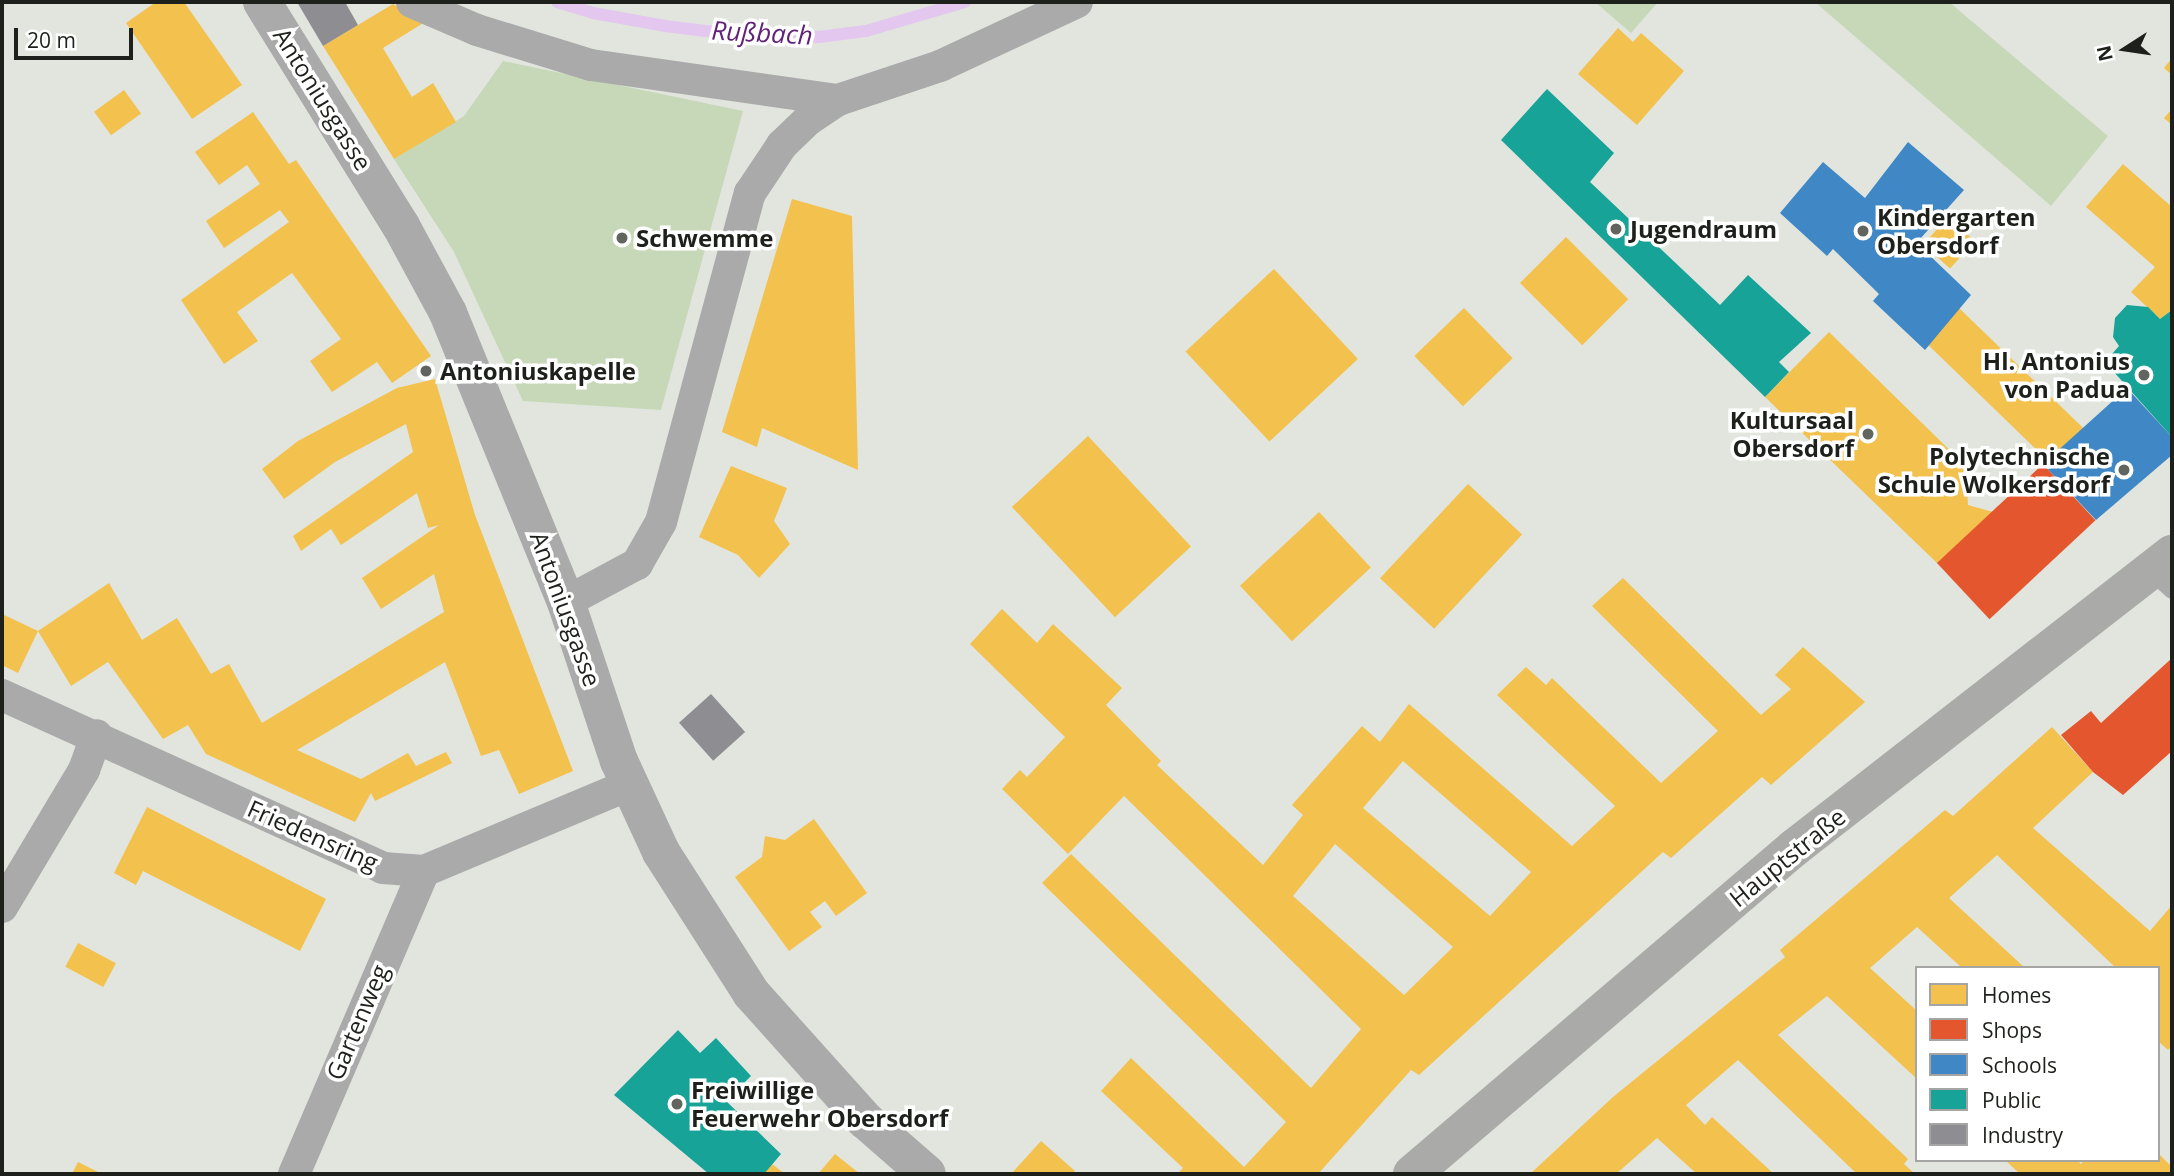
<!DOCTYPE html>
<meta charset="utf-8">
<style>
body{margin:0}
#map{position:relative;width:2174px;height:1176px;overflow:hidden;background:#e1e5de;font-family:"Open Sans",sans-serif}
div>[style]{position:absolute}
.green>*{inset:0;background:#c6d8b8}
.homes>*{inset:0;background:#f2c14e;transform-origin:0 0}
.shops>*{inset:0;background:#e4572e;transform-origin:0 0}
.schools>*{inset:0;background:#3f88c5}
.public>*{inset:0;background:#17a398}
.industry>*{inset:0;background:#8d8d92;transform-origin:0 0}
.stream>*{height:12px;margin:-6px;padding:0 6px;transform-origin:6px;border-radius:6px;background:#e3c7ef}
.service>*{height:16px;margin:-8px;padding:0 8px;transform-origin:8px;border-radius:8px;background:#aaa}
.minor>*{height:32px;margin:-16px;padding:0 16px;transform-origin:16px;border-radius:16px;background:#aaa}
.tertiary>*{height:38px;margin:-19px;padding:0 19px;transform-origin:19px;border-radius:19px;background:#aaa}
.secondary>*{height:38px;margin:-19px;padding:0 19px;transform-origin:19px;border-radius:19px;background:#aaaaa8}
.dots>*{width:19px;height:19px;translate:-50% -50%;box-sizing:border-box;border:4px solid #fff;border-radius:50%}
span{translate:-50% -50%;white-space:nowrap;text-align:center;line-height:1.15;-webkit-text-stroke:7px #fff;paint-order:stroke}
.street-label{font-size:24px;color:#1d201b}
.poi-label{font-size:24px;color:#1d201b;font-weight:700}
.left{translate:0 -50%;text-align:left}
.right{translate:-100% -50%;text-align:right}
.water-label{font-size:26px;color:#612278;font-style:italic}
.frame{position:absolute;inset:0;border:4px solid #1d201b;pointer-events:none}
.legend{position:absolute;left:1915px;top:966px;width:245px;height:196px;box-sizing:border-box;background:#fff;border:2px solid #a5a6a4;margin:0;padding:9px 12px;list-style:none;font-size:21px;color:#1d201b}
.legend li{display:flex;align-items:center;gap:14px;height:35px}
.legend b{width:35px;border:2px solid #a5a6a4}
.north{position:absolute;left:2090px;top:14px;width:70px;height:70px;-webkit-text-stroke:5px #fff;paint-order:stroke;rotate:258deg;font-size:19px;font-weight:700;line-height:28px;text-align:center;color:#1d201b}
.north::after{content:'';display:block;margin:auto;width:24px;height:32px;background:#1d201b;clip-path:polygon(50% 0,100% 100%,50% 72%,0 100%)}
.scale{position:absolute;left:14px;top:28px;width:119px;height:32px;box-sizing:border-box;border:4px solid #1d201b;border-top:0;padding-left:9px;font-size:21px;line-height:24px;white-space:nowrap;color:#1d201b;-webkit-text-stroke:5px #fff;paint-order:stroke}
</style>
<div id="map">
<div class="green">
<div style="clip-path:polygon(1595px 2px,1658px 2px,1631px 33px)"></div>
<div style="clip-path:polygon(1815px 2px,1949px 2px,2108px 136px,2051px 206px)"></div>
<div style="clip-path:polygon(503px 61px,743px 111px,661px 410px,523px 401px,454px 252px,394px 159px,464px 116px)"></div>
</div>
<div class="homes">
<div style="clip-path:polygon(156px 2px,184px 2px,242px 85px,192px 119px,126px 23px)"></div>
<div style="clip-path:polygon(393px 4px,425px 22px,383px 48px,412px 97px,433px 83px,456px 122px,394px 159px,323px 46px)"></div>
<div style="clip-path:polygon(1618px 28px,1633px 42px,1641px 33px,1684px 71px,1637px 125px,1578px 74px)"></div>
<div style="clip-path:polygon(2172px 58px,2172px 75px,2164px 68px)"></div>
<div style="left:124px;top:90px;width:29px;height:37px;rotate:54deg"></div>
<div style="clip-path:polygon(2172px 109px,2172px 125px,2164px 118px)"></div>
<div style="clip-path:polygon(253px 112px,289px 164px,296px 160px,431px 356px,392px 383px,377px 362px,332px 392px,310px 361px,341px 339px,292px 273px,237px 312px,258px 341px,224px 364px,181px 300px,289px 222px,280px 210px,224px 248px,206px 221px,260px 184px,247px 165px,219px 185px,195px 152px)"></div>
<div style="clip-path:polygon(2123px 164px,2172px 207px,2172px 310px,2160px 319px,2131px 292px,2155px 267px,2086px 207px)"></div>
<div style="clip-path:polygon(792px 199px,852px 216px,858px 470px,762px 428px,757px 447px,722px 432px)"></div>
<div style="left:1948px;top:217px;width:36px;height:37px;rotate:42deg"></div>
<div style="left:1566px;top:237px;width:88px;height:65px;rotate:45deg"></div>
<div style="left:1274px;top:269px;width:123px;height:121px;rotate:47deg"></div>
<div style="left:1464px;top:308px;width:70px;height:69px;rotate:46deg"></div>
<div style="left:1959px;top:308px;width:173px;height:48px;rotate:44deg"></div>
<div style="clip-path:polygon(1829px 332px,1971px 471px,1966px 477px,1968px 505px,1993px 512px,1938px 564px,1765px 397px)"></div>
<div style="clip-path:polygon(435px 379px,475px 515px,573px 771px,519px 794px,499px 750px,481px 756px,445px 662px,297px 750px,361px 779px,408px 753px,416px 766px,446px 752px,452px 763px,375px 801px,371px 793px,355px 822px,206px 754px,188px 725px,163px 739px,108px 662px,71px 686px,38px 631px,109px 583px,142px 640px,177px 618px,211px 674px,229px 664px,262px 723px,444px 612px,434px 574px,381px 609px,362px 578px,439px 525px,428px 528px,417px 493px,341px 545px,331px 529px,301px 551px,293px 536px,413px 452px,406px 424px,335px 462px,284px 499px,262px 469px,298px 441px,397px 388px)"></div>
<div style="left:1088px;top:436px;width:151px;height:104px;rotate:47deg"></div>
<div style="clip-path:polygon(731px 466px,787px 488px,774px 521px,790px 544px,759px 578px,738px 555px,699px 537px)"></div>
<div style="left:1468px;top:484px;width:74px;height:129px;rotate:43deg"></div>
<div style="left:1319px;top:512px;width:76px;height:108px;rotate:47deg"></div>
<div style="clip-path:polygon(evenodd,1623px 578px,1761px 715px,1791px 689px,1775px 675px,1803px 647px,1865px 702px,1771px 785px,1762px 777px,1671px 858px,1663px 852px,1419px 1075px,1411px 1070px,1318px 1174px,1177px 1174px,1183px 1168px,1101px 1091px,1131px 1058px,1244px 1167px,1286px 1122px,1042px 883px,1071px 854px,1311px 1088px,1361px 1029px,1124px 796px,1068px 854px,1002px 789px,1020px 770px,1027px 777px,1065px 737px,970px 644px,1002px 609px,1037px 643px,1053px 624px,1122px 688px,1106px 705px,1161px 761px,1157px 765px,1263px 865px,1303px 815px,1292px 805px,1362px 726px,1380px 742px,1409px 704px,1572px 846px,1615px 806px,1497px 695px,1526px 667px,1546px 685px,1552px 678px,1661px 783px,1718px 731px,1592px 606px,1623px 578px,1403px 761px,1531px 872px,1490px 916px,1363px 808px,1403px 761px,1623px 578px,1335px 844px,1453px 947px,1404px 995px,1293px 896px,1335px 844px)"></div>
<div style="clip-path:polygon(2px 614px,38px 631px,18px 673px,2px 665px)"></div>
<div style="clip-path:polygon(2052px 727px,2093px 772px,2033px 828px,2150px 931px,2172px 905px,2172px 1046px,2168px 1050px,2158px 1041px,2158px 968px,2116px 968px,1997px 855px,1949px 898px,2025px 968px,1962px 968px,1917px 927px,1870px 968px,1917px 1011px,1917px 1079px,1827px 996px,1778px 1035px,1908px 1159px,1904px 1164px,1915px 1174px,1857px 1174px,1738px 1060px,1686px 1105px,1705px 1125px,1712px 1117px,1774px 1174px,1697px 1174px,1657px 1138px,1616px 1174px,1530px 1174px,1613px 1097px,1785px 957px,1780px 950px,1945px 810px,1953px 816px)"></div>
<div style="clip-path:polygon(147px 807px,326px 899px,300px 951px,143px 871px,136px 885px,114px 873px)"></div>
<div style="clip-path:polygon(814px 819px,867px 893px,836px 916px,825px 901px,810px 912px,822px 927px,789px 951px,735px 877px,762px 857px,765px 836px,785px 840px)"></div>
<div style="left:78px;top:943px;width:43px;height:27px;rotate:28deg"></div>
<div style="clip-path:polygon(1041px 1141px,1075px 1171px,1072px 1174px,1011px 1174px)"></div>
<div style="clip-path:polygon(2158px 1153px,2172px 1167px,2172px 1174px,2020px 1174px,2005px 1160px,2077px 1160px,2081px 1164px,2084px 1160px,2158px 1160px)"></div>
<div style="clip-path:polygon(835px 1154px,860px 1174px,818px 1174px)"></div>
<div style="clip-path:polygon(78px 1162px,102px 1174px,72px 1174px)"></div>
<div style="clip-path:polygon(772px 1164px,785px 1174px,764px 1174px)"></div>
</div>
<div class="shops">
<div style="left:2043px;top:464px;width:77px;height:145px;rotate:47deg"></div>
<div style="clip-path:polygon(2172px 658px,2172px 751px,2123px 795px,2093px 772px,2061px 735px,2091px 711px,2101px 723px)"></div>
</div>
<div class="schools">
<div style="clip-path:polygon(1908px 142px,1964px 190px,1911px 249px,1919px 257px,1925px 251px,1971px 295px,1925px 350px,1873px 301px,1879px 294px,1833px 249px,1827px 256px,1780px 213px,1823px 162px,1865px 198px)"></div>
<div style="clip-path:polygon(2127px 388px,2172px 437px,2172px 455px,2096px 520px,2043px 464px)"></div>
</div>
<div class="public">
<div style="clip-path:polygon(1547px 89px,1614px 153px,1590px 182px,1720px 305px,1748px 275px,1811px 333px,1779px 362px,1789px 372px,1765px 397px,1501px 140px)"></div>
<div style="clip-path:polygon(2127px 305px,2148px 307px,2160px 319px,2172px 310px,2172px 437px,2105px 362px,2119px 346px,2113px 337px,2115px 318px)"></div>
<div style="clip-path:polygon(678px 1030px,700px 1053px,716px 1038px,751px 1076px,726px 1101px,781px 1154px,764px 1174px,709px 1174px,614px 1095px)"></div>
</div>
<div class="industry">
<div style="clip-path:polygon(297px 2px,345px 2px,358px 25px,323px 46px)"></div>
<div style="left:711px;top:694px;width:51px;height:43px;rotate:48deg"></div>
</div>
<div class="stream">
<div style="left:557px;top:2px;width:38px;rotate:17deg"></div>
<div style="left:593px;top:13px;width:73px;rotate:10.2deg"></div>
<div style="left:665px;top:26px;width:73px;rotate:7.1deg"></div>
<div style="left:737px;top:35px;width:82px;rotate:1.4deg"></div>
<div style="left:819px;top:37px;width:47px;rotate:-7.3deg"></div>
<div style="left:866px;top:31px;width:103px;rotate:-16.3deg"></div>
</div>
<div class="service">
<div style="left:2151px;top:572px;width:28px;rotate:42deg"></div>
</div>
<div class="minor">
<div style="left:412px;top:2px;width:71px;rotate:23.3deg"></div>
<div style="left:477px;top:30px;width:119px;rotate:17.1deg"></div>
<div style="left:591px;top:65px;width:249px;rotate:8.1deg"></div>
<div style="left:566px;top:602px;width:81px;rotate:-28.2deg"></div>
<div style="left:637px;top:564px;width:48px;rotate:-60.3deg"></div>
<div style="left:661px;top:522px;width:341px;rotate:-74.9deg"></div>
<div style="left:750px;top:193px;width:58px;rotate:-56.3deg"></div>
<div style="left:782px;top:145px;width:36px;rotate:-44deg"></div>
<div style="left:808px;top:120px;width:36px;rotate:-34deg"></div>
<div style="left:838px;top:100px;width:108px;rotate:-18.4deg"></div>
<div style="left:940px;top:66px;width:151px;rotate:-25deg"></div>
<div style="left:2px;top:695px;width:418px;rotate:24.4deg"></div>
<div style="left:383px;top:868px;width:41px;rotate:4.2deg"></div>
<div style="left:424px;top:871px;width:222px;rotate:-22.8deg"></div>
<div style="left:2px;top:907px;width:160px;rotate:-59.1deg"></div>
<div style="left:84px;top:770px;width:37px;rotate:-70deg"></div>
<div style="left:294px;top:1174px;width:330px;rotate:-66.8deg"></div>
</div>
<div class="tertiary">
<div style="left:262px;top:2px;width:264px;rotate:58.2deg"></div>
<div style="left:401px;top:226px;width:99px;rotate:61.6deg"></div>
<div style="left:448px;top:313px;width:312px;rotate:67.8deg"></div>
<div style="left:566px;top:602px;width:168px;rotate:71.6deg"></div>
<div style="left:619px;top:761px;width:100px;rotate:65.2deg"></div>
<div style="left:661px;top:852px;width:167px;rotate:57.4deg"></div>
<div style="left:751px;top:993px;width:171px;rotate:48.1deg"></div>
<div style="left:865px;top:1120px;width:82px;rotate:41.1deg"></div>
</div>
<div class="secondary">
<div style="left:1412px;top:1174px;width:502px;rotate:-40.48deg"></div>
<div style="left:1794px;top:848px;width:479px;rotate:-37.9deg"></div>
</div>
<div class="dots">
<div style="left:1616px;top:229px;background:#62655f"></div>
<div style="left:1863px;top:231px;background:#62655f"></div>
<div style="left:622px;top:238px;background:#62655f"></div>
<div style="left:426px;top:371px;background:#62655f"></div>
<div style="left:2144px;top:375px;background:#62655f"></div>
<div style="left:1868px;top:434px;background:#62655f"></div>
<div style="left:2124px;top:470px;background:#62655f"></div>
<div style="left:677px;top:1104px;background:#62655f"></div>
</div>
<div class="street-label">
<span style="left:323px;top:99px;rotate:58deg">Antoniusgasse</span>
<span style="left:566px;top:609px;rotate:70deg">Antoniusgasse</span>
<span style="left:313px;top:835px;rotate:24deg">Friedensring</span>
<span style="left:1787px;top:857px;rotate:-39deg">Hauptstraße</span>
<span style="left:357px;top:1022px;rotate:-67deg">Gartenweg</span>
</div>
<div class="poi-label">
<span class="left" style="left:1877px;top:231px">Kindergarten<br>Obersdorf</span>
<span class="left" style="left:1630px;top:229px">Jugendraum</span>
<span class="left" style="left:636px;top:238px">Schwemme</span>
<span class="right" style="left:2130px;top:375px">Hl. Antonius<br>von Padua</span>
<span class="left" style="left:440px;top:371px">Antoniuskapelle</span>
<span class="right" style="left:1854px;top:434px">Kultursaal<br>Obersdorf</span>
<span class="right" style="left:2110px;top:470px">Polytechnische<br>Schule Wolkersdorf</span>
<span class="left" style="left:691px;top:1104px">Freiwillige<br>Feuerwehr Obersdorf</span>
</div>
<div class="water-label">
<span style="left:762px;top:33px;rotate:3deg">Rußbach</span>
</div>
<div class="frame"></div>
<ul class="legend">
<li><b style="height:19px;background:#f2c14e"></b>Homes</li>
<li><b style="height:19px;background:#e4572e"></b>Shops</li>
<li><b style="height:19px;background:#3f88c5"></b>Schools</li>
<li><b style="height:19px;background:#17a398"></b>Public</li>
<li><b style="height:19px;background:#8d8d92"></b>Industry</li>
</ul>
<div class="north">N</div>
<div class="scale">20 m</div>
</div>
